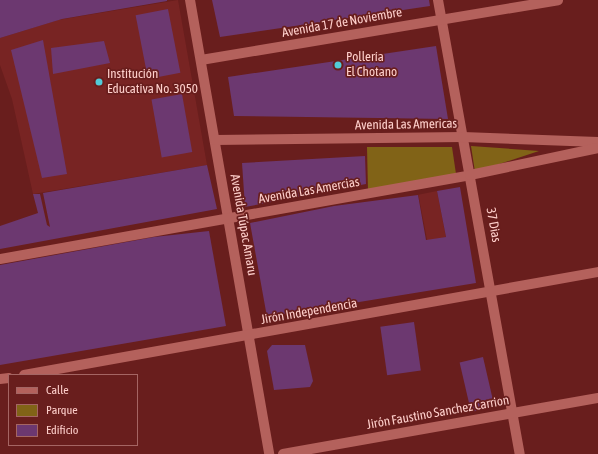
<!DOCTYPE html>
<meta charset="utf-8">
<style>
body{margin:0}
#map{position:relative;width:598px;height:454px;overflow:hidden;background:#691e1d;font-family:"Asap Condensed",sans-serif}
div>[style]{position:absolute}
.built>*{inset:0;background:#782423;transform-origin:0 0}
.green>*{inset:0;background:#816317}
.building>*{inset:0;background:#6c3870;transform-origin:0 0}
.minor>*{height:10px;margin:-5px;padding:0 5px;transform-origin:5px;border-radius:5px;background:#b4615c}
.dots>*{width:11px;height:11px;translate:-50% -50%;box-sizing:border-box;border:2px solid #691e1d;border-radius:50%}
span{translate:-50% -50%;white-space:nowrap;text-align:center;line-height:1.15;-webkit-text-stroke:3.5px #691e1d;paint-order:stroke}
.street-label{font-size:13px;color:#fecfcb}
.poi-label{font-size:13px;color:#fecfcb}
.left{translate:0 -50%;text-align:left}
.legend{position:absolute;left:8px;top:374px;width:130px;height:72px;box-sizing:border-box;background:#691e1d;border:1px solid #a56563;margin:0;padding:5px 7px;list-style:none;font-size:12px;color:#fecfcb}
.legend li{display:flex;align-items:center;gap:8px;height:20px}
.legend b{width:20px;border:1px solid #a56563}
</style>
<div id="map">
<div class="built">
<div style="clip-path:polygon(178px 0,207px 165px,33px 194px,12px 99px,0 65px,0 38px,58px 20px)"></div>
<div style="left:437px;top:191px;width:47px;height:19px;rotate:79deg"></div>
</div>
<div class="green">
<div style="clip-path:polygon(471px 146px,539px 151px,475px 172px)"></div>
<div style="clip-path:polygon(367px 147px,452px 147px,456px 174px,368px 191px)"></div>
</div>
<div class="building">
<div style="clip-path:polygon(0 0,167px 0,167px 1px,62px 19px,0 38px)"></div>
<div style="clip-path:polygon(212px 0,429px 0,430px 6px,220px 37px)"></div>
<div style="left:168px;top:9px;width:65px;height:33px;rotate:79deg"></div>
<div style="clip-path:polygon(43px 40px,67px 174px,42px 178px,11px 50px)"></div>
<div style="clip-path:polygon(104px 41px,110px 63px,53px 74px,51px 48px)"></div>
<div style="clip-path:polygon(436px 46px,448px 119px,234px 116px,228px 77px)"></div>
<div style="left:182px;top:94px;width:59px;height:31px;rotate:80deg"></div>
<div style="clip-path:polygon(365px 156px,366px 184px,245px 207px,242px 163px)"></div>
<div style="clip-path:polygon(207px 165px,217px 209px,0 249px,0 226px,38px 213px,33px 194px,40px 194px,47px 225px,50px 227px,43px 193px)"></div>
<div style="clip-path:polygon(460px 187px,476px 283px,267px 317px,250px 223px,334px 206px,418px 195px,426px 240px,446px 237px,437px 191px)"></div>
<div style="clip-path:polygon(209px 231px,226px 326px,0 365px,0 265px,154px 237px)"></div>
<div style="left:414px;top:322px;width:49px;height:34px;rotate:82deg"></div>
<div style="clip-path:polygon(272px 345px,305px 345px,313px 381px,310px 387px,274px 390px,267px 351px)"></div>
<div style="left:483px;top:357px;width:51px;height:24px;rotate:77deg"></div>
</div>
<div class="minor">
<div style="left:190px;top:0;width:461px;rotate:80.1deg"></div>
<div style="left:438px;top:0;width:461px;rotate:79.8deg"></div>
<div style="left:201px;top:60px;width:362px;rotate:-9.5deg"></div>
<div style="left:215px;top:140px;width:248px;rotate:-0.7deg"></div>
<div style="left:463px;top:137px;width:135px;rotate:2.1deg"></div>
<div style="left:0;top:259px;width:477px;rotate:-10.1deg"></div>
<div style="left:470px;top:175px;width:131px;rotate:-11.9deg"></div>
<div style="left:24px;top:375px;width:583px;rotate:-10.17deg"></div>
<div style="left:0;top:379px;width:9px;rotate:-6deg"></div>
<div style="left:283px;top:454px;width:320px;rotate:-10.1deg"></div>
</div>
<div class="dots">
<div style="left:338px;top:65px;background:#52cbd8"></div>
<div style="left:99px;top:82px;background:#52cbd8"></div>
</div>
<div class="street-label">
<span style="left:342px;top:23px;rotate:-10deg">Avenida 17 de Noviembre</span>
<span style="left:406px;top:125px;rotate:-1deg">Avenida Las Americas</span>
<span style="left:309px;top:191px;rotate:-10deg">Avenida Las Amercias</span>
<span style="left:243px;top:225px;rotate:80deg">Avenida Túpac Amaru</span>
<span style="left:493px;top:225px;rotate:80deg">37 Dias</span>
<span style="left:309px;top:312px;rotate:-10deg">Jirón Independencia</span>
<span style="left:438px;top:413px;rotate:-10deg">Jirón Faustino Sanchez Carrion</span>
</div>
<div class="poi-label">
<span class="left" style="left:346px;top:65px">Pollería<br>El Chotano</span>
<span class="left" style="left:107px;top:82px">Institución<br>Educativa No. 3050</span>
</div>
<ul class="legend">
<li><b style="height:5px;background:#b4615c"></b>Calle</li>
<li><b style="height:11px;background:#816317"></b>Parque</li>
<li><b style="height:11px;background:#6c3870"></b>Edificio</li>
</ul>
</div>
